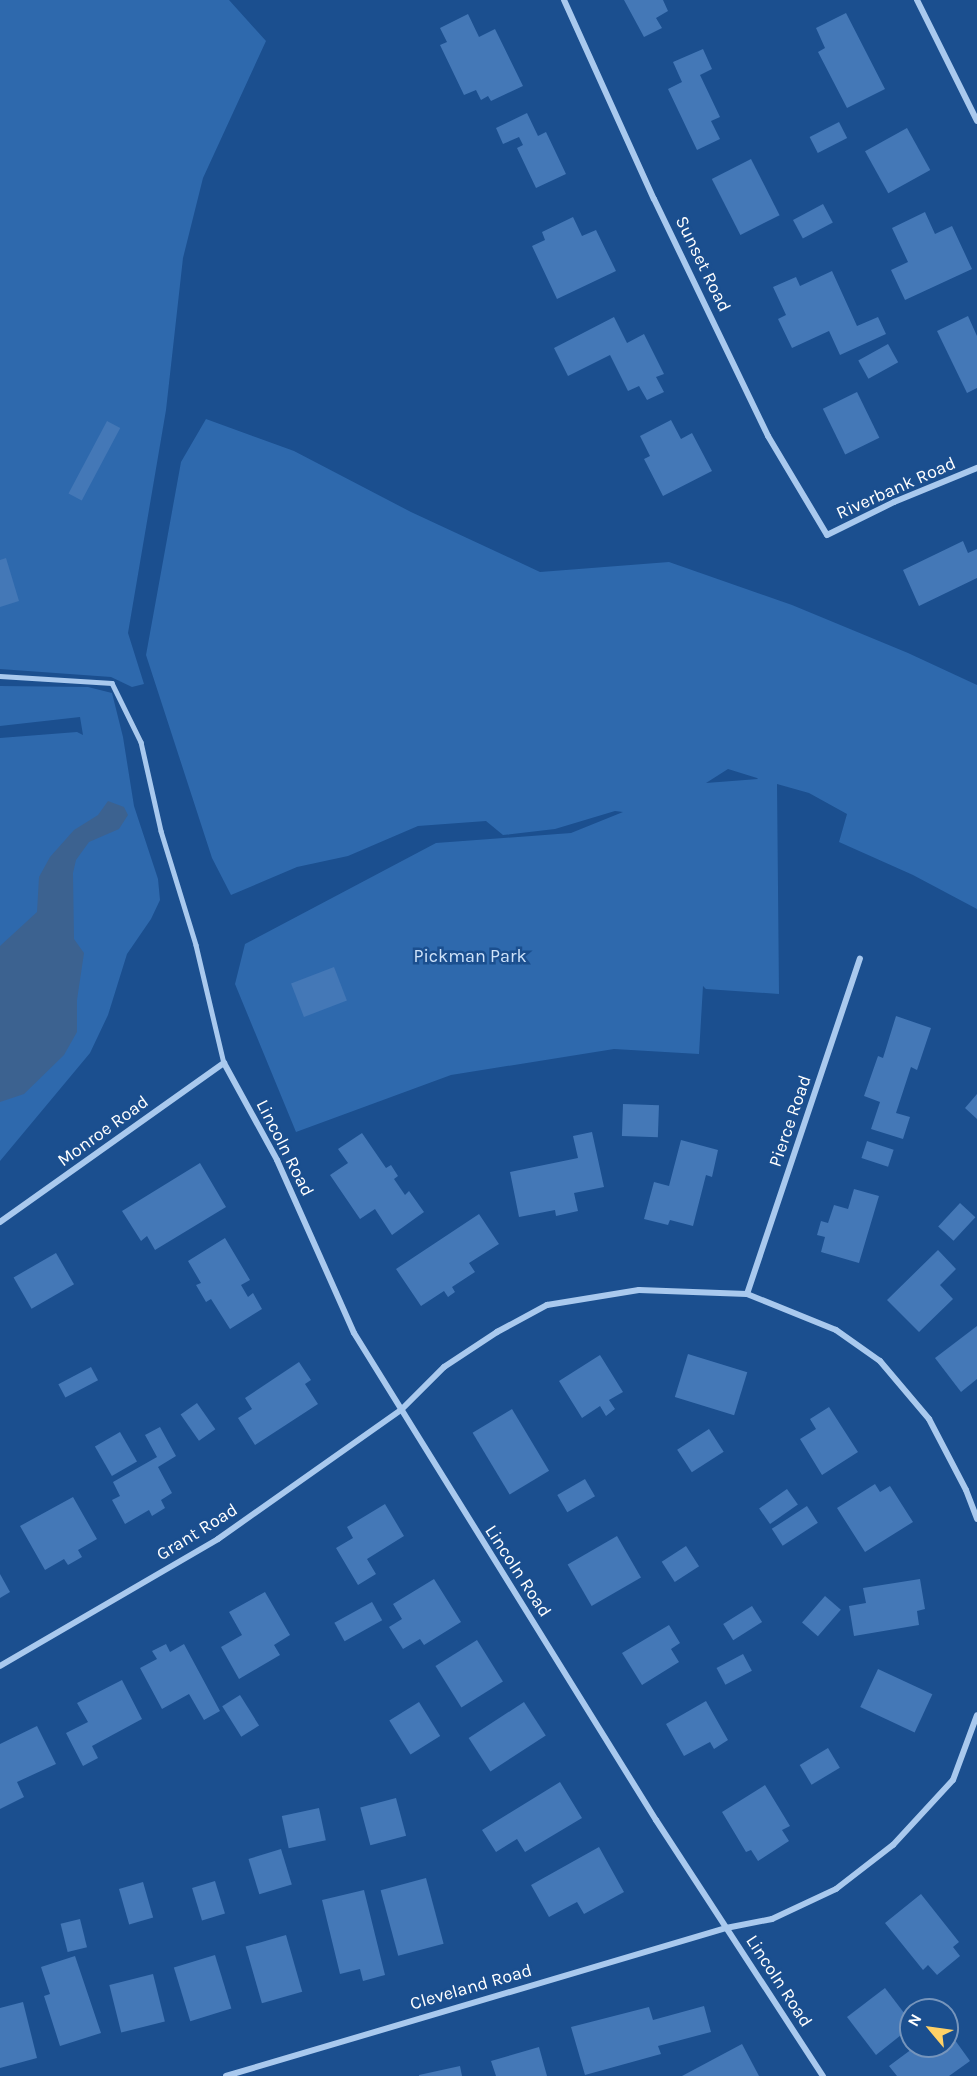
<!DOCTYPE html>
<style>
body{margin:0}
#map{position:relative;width:977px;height:2076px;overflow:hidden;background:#1b4f8f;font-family:Karla,sans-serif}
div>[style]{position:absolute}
.green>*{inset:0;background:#2e69ad}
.water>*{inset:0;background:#3c6290}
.building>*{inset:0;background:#4478b7;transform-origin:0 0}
.service>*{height:4.5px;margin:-2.25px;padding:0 2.25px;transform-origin:2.25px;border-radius:2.25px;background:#a9c9ee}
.minor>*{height:6px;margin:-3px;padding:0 3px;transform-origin:3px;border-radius:3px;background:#a9c9ee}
span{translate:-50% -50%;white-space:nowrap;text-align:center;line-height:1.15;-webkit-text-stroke:5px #1b4f8f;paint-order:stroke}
.street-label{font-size:18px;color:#fff}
.park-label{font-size:18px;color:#cfe3fa}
.north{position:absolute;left:899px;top:1998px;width:60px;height:60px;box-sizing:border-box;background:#1b4f8f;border:2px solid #7695bc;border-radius:50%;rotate:299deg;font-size:16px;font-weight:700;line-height:24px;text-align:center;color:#fff}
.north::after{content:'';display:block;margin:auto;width:21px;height:27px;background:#ffd166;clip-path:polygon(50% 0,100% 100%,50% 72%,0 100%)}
</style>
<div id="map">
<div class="green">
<div style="clip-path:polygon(0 0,229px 0,266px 41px,203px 178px,183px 258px,166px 410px,128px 633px,144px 684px,132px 687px,111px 677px,0 669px)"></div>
<div style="clip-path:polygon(evenodd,206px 419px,294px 451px,411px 512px,540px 572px,669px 562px,792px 605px,908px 653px,977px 685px,977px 909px,913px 875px,839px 842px,847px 814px,809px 793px,777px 784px,779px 994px,706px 989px,703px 986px,699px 1054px,614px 1049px,451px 1075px,296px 1132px,235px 984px,245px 944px,436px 843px,571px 833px,623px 812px,615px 811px,555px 829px,503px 835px,486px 821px,418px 826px,348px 856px,297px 867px,231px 895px,212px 858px,146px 655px,181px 462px,206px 419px,728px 769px,757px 778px,758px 779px,706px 783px,728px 769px)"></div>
<div style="clip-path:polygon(0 686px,88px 687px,112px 693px,123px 737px,134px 806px,158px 879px,160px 900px,151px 919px,127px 954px,108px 1015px,90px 1053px,0 1161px,0 738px,77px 732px,83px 735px,80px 717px,0 726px)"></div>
</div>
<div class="water">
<div style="clip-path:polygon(108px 801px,124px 807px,128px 815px,119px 829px,89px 842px,76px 860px,73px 873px,74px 939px,84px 953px,77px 1000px,77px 1032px,64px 1055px,24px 1094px,0 1102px,0 946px,37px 912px,39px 877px,50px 857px,74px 830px,98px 815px)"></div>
</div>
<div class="building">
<div style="clip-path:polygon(624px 0,663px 0,668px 11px,656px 18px,662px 28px,644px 37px)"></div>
<div style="clip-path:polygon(846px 13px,885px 89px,847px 108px,818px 52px,825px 48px,816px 28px)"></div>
<div style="clip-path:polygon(468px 14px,479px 37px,495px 29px,523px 86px,491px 101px,488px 96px,481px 100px,476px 90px,464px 95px,440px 45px,447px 42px,440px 28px)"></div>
<div style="clip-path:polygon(703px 49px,712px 69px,700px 75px,720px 117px,711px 121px,720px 139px,697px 150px,668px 89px,682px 82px,673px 62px)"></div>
<div style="clip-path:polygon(527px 113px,538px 136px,546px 132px,566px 174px,536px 188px,517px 148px,523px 145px,519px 137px,503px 144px,496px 128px)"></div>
<div style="left:839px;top:122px;width:18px;height:33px;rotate:63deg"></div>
<div style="left:907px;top:128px;width:48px;height:48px;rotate:61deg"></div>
<div style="left:751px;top:159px;width:63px;height:44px;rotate:63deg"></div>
<div style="left:823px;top:204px;width:21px;height:34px;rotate:62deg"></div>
<div style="clip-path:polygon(925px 212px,935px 234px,952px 226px,972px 269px,905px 300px,891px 270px,908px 262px,892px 228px)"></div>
<div style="clip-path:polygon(573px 217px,582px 236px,596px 230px,616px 271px,557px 299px,532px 246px,545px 240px,542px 232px)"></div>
<div style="clip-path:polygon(832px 271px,857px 326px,878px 317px,886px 334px,840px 355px,829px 331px,792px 348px,778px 319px,786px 315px,773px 287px,796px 277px,800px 286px)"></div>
<div style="clip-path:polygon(968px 316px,977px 336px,977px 388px,967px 393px,937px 331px)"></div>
<div style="clip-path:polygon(614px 317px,627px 343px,644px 334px,664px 374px,656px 377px,664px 392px,647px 400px,639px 386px,628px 391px,610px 355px,568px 376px,554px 348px)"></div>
<div style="left:888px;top:344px;width:21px;height:34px;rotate:61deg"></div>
<div style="left:857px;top:392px;width:51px;height:38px;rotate:64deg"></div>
<div style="clip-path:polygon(671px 420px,681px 439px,692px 433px,712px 471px,663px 496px,644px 459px,650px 456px,640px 436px)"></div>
<div style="left:107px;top:421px;width:15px;height:82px;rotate:28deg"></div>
<div style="clip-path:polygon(963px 541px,968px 553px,977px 549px,977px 578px,919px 606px,903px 570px)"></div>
<div style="clip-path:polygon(6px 558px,19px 601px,0 607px,0 560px)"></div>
<div style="left:334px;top:967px;width:36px;height:46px;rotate:69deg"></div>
<div style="clip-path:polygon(896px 1016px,931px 1028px,917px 1070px,911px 1067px,896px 1113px,910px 1117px,903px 1139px,871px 1129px,880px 1102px,864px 1096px,878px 1056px,883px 1058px)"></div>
<div style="clip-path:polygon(977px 1094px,977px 1119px,965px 1108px)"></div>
<div style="left:623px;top:1104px;width:36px;height:32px;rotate:2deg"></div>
<div style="clip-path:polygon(592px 1132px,604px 1187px,574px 1193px,578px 1211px,556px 1216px,555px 1210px,519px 1217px,510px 1172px,578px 1158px,573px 1136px)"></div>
<div style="clip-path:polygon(362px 1133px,386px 1168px,391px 1165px,398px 1176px,394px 1179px,405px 1195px,409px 1191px,424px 1212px,392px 1235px,375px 1209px,360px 1219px,330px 1175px,348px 1163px,338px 1149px)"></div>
<div style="clip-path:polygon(681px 1140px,718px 1150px,712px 1177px,706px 1175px,693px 1226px,670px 1220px,668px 1225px,644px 1219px,654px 1182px,669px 1186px)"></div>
<div style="left:867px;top:1141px;width:28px;height:18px;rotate:18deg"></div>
<div style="clip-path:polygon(200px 1163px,226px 1207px,155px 1250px,147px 1236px,141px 1241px,122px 1211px)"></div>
<div style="clip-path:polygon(854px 1189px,879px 1196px,859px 1263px,821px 1252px,825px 1237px,817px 1235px,821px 1221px,828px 1223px,834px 1205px,848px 1209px)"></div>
<div style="left:960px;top:1203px;width:21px;height:32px;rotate:43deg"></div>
<div style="clip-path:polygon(479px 1214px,499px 1244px,469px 1263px,475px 1272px,452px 1287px,455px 1292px,448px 1297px,444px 1291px,421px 1306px,396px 1269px)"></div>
<div style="clip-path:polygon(225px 1238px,250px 1280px,241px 1285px,248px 1297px,253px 1293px,262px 1309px,230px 1329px,211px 1299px,206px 1302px,196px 1285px,201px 1283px,188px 1261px)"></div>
<div style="clip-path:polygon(938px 1250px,956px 1269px,940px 1285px,953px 1299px,919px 1332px,887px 1300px)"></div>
<div style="left:56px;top:1253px;width:36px;height:49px;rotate:60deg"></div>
<div style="clip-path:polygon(977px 1326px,977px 1379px,961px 1392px,935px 1358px)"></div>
<div style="left:688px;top:1354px;width:62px;height:45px;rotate:17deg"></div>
<div style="clip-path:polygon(600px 1355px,623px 1392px,609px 1400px,615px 1409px,606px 1416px,600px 1406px,582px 1418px,559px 1381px)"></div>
<div style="clip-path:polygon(299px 1362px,311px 1380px,305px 1384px,318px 1404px,255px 1445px,238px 1418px,252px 1409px,245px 1398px)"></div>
<div style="left:91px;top:1367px;width:15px;height:37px;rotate:62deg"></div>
<div style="left:197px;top:1403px;width:32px;height:20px;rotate:55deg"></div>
<div style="clip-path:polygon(829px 1407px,858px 1452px,822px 1475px,800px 1439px,816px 1429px,810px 1419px)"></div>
<div style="left:512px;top:1409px;width:72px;height:46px;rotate:59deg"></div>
<div style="clip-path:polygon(160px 1427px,176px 1456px,158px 1467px,172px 1493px,161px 1500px,165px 1508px,152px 1516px,149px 1510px,125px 1524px,112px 1500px,120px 1496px,113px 1482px,157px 1457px,145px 1435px)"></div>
<div style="left:709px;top:1429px;width:27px;height:38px;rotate:57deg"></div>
<div style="left:120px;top:1432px;width:34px;height:29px;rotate:60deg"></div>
<div style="left:585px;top:1479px;width:20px;height:32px;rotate:60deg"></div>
<div style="clip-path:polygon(875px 1484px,880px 1492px,890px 1486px,913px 1522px,865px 1552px,837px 1508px)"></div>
<div style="left:787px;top:1489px;width:19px;height:34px;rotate:55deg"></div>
<div style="clip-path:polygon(73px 1497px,97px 1539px,78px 1550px,82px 1557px,68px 1565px,64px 1559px,45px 1570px,20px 1526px)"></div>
<div style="clip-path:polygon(385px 1504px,404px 1536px,367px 1559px,376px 1574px,358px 1585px,336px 1548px,353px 1538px,347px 1527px)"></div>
<div style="left:807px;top:1506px;width:20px;height:42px;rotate:57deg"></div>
<div style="left:617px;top:1536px;width:48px;height:57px;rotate:60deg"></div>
<div style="left:686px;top:1546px;width:24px;height:29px;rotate:57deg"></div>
<div style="clip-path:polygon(0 1574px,10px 1592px,0 1598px)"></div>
<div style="clip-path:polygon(434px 1579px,461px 1622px,424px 1645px,420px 1639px,403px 1649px,389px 1627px,402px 1619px,393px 1604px)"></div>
<div style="clip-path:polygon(920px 1579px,925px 1609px,917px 1611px,919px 1625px,854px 1636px,849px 1606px,866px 1603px,863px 1588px)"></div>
<div style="clip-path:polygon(265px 1592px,290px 1635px,274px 1645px,280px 1655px,239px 1679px,221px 1647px,242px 1635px,229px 1612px)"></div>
<div style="left:825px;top:1596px;width:21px;height:35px;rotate:41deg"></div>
<div style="left:372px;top:1602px;width:21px;height:43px;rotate:61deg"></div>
<div style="left:752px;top:1606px;width:19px;height:34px;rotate:58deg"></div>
<div style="clip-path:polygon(669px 1625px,680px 1643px,671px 1649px,679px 1662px,642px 1685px,622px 1653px)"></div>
<div style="left:477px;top:1640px;width:49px;height:49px;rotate:58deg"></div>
<div style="clip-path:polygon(166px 1644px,170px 1652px,184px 1644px,220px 1711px,204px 1720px,189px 1694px,162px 1709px,140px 1668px,157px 1659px,152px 1651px)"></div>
<div style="left:743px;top:1654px;width:19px;height:30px;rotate:62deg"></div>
<div style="left:878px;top:1669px;width:60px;height:42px;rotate:25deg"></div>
<div style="clip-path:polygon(122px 1680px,142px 1719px,92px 1746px,98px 1758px,83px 1766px,66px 1733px,88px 1722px,77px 1703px)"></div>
<div style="left:240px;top:1695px;width:36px;height:21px;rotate:58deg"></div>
<div style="clip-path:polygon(706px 1701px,728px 1740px,714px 1749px,710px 1742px,684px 1756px,666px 1724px)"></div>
<div style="left:419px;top:1702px;width:40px;height:35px;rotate:58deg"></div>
<div style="left:524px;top:1702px;width:40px;height:66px;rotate:57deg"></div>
<div style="clip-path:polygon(37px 1726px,56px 1764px,17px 1782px,24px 1797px,0 1809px,0 1744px)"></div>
<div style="left:828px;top:1748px;width:23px;height:33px;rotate:59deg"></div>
<div style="clip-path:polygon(560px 1782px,582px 1818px,525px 1852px,517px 1839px,496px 1852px,482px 1830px)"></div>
<div style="clip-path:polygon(765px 1785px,790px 1826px,782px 1830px,789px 1841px,758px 1861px,751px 1850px,746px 1852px,722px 1812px)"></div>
<div style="left:396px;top:1798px;width:39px;height:37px;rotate:75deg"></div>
<div style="left:319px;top:1808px;width:33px;height:38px;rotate:78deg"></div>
<div style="clip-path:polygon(599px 1847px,624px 1892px,584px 1914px,577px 1902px,549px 1917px,531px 1885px)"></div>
<div style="left:281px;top:1849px;width:37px;height:34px;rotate:73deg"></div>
<div style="left:426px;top:1878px;width:68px;height:47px;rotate:75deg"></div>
<div style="left:215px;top:1881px;width:34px;height:24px;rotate:73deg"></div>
<div style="left:143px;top:1882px;width:37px;height:25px;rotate:74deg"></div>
<div style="clip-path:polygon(364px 1890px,385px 1975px,363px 1981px,360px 1969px,340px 1974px,322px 1900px)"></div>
<div style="clip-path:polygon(921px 1894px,959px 1942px,953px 1947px,960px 1956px,937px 1975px,928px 1965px,923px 1970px,885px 1923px)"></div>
<div style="left:80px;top:1919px;width:29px;height:20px;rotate:76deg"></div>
<div style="left:286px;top:1935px;width:59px;height:42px;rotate:74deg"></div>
<div style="left:215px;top:1955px;width:56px;height:43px;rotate:73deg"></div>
<div style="clip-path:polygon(75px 1956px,101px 2033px,60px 2046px,44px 1996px,50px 1994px,41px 1967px)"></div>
<div style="left:153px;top:1974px;width:49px;height:45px;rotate:76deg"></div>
<div style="clip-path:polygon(885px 1988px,911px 2022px,911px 2027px,876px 2055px,847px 2017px)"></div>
<div style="clip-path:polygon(23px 2002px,37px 2058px,0 2068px,0 2008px)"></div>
<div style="clip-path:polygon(704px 2006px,711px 2032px,658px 2046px,661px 2054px,585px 2075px,571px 2027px,649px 2007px,653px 2020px)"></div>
<div style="clip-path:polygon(947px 2029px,970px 2061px,949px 2076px,897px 2076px,889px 2066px,916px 2046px,947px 2046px)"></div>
<div style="clip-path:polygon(742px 2044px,759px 2076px,682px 2076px)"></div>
<div style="clip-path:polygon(539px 2047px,547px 2076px,496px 2076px,491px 2061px)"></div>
<div style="clip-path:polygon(460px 2066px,462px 2076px,419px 2076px,419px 2075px)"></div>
</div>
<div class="service">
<div style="left:0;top:676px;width:112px;rotate:3.6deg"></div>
<div style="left:112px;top:683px;width:66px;rotate:63.8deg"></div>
<div style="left:141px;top:742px;width:91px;rotate:77.3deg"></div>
<div style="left:161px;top:831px;width:119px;rotate:72.9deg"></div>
<div style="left:196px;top:945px;width:121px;rotate:76.7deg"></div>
</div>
<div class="minor">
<div style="left:564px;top:0;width:218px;rotate:65.7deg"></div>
<div style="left:654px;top:199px;width:263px;rotate:64.3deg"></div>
<div style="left:768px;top:436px;width:115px;rotate:59.2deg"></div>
<div style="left:827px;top:535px;width:75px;rotate:-26.2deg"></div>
<div style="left:894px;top:502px;width:90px;rotate:-22.3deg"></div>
<div style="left:917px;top:0;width:135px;rotate:63.6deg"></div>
<div style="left:0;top:1222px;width:275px;rotate:-35.4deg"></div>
<div style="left:224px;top:1063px;width:111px;rotate:61.3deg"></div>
<div style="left:277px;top:1160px;width:189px;rotate:66deg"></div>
<div style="left:354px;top:1333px;width:573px;rotate:58.2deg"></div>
<div style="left:656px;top:1820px;width:306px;rotate:56.9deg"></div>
<div style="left:747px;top:1294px;width:354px;rotate:-71.4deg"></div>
<div style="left:0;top:1666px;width:252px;rotate:-30.2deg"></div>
<div style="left:218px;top:1539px;width:224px;rotate:-35.2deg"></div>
<div style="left:401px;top:1410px;width:61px;rotate:-45deg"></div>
<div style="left:444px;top:1367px;width:64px;rotate:-33.4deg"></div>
<div style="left:497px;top:1332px;width:57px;rotate:-28.4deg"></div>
<div style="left:547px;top:1305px;width:93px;rotate:-9.3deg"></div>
<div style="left:639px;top:1290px;width:108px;rotate:2.1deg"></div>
<div style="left:747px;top:1294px;width:96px;rotate:22deg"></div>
<div style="left:836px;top:1330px;width:54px;rotate:35.2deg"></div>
<div style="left:880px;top:1361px;width:76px;rotate:49.8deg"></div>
<div style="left:929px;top:1419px;width:80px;rotate:62.5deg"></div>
<div style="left:966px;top:1490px;width:31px;rotate:69deg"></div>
<div style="left:226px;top:2076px;width:521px;rotate:-16.49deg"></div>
<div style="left:726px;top:1928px;width:47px;rotate:-11.1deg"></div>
<div style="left:772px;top:1919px;width:71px;rotate:-25.1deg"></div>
<div style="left:836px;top:1889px;width:72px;rotate:-37.7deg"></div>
<div style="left:893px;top:1845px;width:88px;rotate:-47.3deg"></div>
<div style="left:953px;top:1780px;width:69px;rotate:-69.7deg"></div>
</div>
<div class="street-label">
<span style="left:703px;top:264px;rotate:64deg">Sunset Road</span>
<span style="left:896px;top:488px;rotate:-24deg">Riverbank Road</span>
<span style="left:790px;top:1121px;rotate:-71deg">Pierce Road</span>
<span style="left:103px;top:1131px;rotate:-36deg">Monroe Road</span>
<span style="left:285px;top:1148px;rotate:63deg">Lincoln Road</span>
<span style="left:197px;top:1532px;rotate:-32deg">Grant Road</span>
<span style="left:518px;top:1571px;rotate:57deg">Lincoln Road</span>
<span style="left:779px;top:1981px;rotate:57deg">Lincoln Road</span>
<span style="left:471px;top:1987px;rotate:-16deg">Cleveland Road</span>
</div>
<div class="park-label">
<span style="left:470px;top:956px">Pickman Park</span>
</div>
<div class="north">N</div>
</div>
